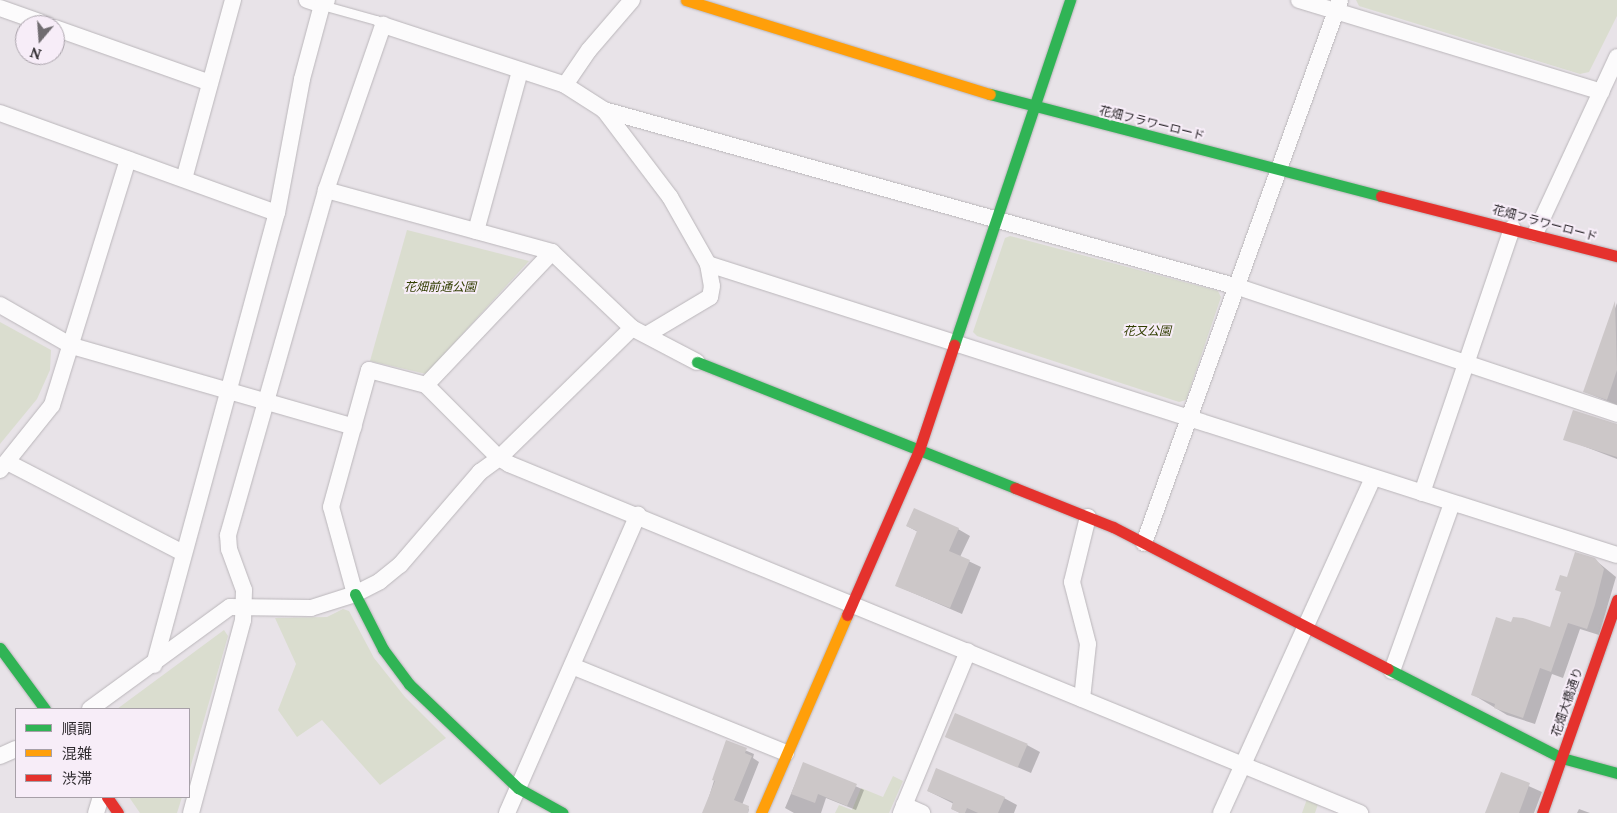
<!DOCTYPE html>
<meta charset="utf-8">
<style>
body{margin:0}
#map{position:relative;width:1617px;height:813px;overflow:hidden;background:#e8e3e8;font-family:Lora,"Noto Sans JP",serif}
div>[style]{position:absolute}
.green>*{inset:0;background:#daddcf}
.shadow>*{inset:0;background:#0003}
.building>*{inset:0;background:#ccc7c8;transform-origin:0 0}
.roads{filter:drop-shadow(0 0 1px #bab6ba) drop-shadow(0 0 1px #bab6ba)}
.lane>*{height:9px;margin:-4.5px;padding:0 4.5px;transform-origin:4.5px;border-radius:4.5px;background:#fcfbfc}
.street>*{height:16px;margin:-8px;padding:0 8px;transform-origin:8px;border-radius:8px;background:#fcfbfc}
.fast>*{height:11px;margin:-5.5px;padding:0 5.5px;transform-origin:5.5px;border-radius:5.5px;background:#30b455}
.slow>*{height:11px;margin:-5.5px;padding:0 5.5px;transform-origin:5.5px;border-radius:5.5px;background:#ff9f0a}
.jam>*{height:11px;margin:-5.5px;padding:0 5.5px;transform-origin:5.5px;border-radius:5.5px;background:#e5322d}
span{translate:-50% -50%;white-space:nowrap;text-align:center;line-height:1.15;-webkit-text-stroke:4px #f7edf8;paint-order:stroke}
.street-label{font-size:12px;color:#302c30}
.park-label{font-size:12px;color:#313d00;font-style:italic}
.legend{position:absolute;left:15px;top:708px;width:175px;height:90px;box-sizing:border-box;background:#f7edf8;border:1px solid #a7a0a8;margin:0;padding:6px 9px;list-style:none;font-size:15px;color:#302c30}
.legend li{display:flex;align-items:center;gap:10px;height:25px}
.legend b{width:25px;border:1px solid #a7a0a8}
.north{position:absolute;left:15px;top:15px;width:50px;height:50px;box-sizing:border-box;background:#f7edf8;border:1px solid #a7a0a8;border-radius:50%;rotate:198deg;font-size:14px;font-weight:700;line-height:20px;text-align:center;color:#302c30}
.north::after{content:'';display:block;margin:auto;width:18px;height:22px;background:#706c70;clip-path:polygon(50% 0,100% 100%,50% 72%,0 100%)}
</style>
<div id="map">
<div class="green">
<div style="clip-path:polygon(1356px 0,1617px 0,1617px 16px,1589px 72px,1580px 74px,1359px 6px)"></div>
<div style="clip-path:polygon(407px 230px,529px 261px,426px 374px,370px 361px)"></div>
<div style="clip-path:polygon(1010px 236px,1218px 291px,1221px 297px,1186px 400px,1179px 402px,977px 336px,973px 332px,1005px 238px)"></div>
<div style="clip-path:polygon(0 322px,51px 350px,50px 370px,37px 399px,0 444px)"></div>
<div style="clip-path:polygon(343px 609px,349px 611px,374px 658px,405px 697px,446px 738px,380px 785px,322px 720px,297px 737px,278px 710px,296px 664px,275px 618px,327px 617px)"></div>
<div style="clip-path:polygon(224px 630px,228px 636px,189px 772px,189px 709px,117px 709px)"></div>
<div style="clip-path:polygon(893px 776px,903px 781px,889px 813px,835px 813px,839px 805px,852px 810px,861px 788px,883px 797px)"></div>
<div style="clip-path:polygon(129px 797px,182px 797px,177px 813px,140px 813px)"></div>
<div style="clip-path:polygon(1307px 799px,1318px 804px,1315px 813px,1302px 813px)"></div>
</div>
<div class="shadow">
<div style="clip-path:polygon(1617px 303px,1617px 405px,1585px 392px)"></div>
<div style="clip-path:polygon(1617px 425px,1617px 459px,1565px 439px)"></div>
<div style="clip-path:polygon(907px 526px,958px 529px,970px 536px,960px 557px,981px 567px,962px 614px,897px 586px,918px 532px)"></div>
<div style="clip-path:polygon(1594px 559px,1616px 577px,1599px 635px,1580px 629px,1563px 678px,1552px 674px,1535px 724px,1507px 715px,1472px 694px,1512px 624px,1551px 629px,1568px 578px)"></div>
<div style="clip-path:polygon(947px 736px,1027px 745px,1040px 752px,1031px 773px)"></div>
<div style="clip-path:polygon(726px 742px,754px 754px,753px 758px,759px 762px,742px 805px,749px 809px,748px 813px,704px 813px)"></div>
<div style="clip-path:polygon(804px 763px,864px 790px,856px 810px,826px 798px,821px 813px,794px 813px,785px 808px)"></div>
<div style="clip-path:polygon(1501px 774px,1542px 792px,1534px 813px,1487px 813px)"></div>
<div style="clip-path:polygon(928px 791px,1004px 798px,1017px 805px,1014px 813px,960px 813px,952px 809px,954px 804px)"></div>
<div style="clip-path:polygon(1579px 809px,1590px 813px,1577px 813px)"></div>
</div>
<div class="building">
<div style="clip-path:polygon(1615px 301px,1617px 370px,1607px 400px,1583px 392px)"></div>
<div style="clip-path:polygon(1573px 410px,1617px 424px,1617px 457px,1563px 440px)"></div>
<div style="clip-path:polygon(914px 508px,959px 528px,949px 551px,970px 560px,950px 608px,895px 586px,917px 531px,906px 526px)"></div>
<div style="clip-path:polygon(1575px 552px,1595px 558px,1604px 569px,1595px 605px,1587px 629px,1568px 623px,1551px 672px,1540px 668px,1523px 718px,1494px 708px,1495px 704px,1471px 695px,1496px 617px,1511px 622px,1513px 617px,1523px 618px,1550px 627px,1561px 592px,1555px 590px,1560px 575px,1567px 577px)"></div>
<div style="left:955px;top:713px;width:79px;height:26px;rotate:23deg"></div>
<div style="clip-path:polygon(726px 740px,747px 748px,745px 753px,752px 756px,734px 800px,749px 806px,748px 813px,702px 813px,715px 781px,712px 780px)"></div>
<div style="clip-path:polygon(803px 762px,857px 784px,847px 806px,818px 794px,815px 803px,791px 794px)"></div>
<div style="clip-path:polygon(936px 768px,1005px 797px,998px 813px,978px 813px,967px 808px,965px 813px,960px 813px,951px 809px,953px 802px,927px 791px)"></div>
<div style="clip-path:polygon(1501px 772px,1530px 783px,1519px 813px,1485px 813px)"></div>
</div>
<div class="roads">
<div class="lane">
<div style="left:322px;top:5px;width:56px;rotate:15.5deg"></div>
<div style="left:376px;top:20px;width:9px;rotate:36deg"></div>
</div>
<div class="street">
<div style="left:307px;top:0;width:16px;rotate:18deg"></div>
<div style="left:1299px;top:0;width:316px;rotate:16.9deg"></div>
<div style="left:0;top:8px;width:51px;rotate:19.5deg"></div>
<div style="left:55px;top:28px;width:164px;rotate:19.5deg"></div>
<div style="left:565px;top:85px;width:42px;rotate:-55.6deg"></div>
<div style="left:589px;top:50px;width:66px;rotate:-49.3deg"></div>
<div style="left:604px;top:110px;width:658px;rotate:15.6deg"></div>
<div style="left:1238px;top:287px;width:400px;rotate:18.5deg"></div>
<div style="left:0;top:113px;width:294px;rotate:19.9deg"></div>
<div style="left:184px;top:179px;width:186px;rotate:-74.7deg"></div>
<div style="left:326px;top:190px;width:234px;rotate:15.3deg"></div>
<div style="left:552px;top:252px;width:110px;rotate:43.5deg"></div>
<div style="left:632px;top:328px;width:73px;rotate:27.6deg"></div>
<div style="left:476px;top:231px;width:166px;rotate:-74.6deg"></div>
<div style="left:1535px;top:234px;width:195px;rotate:-65.1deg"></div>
<div style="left:708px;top:264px;width:954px;rotate:17.75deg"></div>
<div style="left:0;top:305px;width:83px;rotate:29.7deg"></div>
<div style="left:72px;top:346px;width:293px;rotate:16deg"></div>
<div style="left:426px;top:385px;width:183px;rotate:-46.5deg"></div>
<div style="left:7px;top:462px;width:198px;rotate:27.3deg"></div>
<div style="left:0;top:470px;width:83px;rotate:-51.3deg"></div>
<div style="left:52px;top:405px;width:257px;rotate:-72.8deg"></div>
<div style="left:1422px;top:493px;width:280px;rotate:-71.2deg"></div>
<div style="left:1144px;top:543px;width:577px;rotate:-70.15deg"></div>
<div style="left:355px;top:594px;width:90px;rotate:-105.4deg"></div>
<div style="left:331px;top:507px;width:142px;rotate:-74.5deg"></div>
<div style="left:369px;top:370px;width:59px;rotate:14.7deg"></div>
<div style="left:426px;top:385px;width:103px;rotate:45deg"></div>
<div style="left:499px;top:458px;width:12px;rotate:31deg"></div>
<div style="left:509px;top:464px;width:920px;rotate:22.3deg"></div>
<div style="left:154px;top:665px;width:468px;rotate:-74.8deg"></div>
<div style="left:277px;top:213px;width:136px;rotate:-79.4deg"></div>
<div style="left:302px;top:79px;width:77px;rotate:-74.9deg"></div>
<div style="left:322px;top:5px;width:7px;rotate:-45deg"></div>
<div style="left:572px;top:666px;width:231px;rotate:22.1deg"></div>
<div style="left:1392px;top:671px;width:178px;rotate:-70.3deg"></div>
<div style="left:1082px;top:699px;width:55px;rotate:-83.8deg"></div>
<div style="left:1088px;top:644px;width:64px;rotate:-104.5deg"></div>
<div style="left:1072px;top:582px;width:67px;rotate:-76.2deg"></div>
<div style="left:90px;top:709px;width:173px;rotate:-36.1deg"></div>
<div style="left:230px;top:607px;width:81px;rotate:0.7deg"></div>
<div style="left:311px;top:608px;width:46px;rotate:-17.7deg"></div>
<div style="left:355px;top:594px;width:28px;rotate:-27deg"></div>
<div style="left:380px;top:581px;width:26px;rotate:-39deg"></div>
<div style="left:400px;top:565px;width:123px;rotate:-49.3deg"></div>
<div style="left:480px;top:472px;width:24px;rotate:-36deg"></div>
<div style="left:499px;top:458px;width:186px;rotate:-44.3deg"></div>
<div style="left:0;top:756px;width:17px;rotate:-24deg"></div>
<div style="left:904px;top:805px;width:20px;rotate:24deg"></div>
<div style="left:96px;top:813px;width:17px;rotate:-73deg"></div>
<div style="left:191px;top:813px;width:200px;rotate:-74.9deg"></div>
<div style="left:243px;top:620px;width:30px;rotate:-88deg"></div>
<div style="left:244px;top:590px;width:44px;rotate:-110.1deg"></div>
<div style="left:229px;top:549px;width:14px;rotate:-94deg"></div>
<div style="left:228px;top:535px;width:359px;rotate:-74.1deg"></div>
<div style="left:326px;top:190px;width:175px;rotate:-70.9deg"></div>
<div style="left:383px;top:25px;width:192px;rotate:18.2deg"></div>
<div style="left:565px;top:85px;width:46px;rotate:32.7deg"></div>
<div style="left:604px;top:110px;width:109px;rotate:52.8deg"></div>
<div style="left:670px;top:197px;width:77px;rotate:60.4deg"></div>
<div style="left:708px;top:264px;width:22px;rotate:80deg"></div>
<div style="left:712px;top:286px;width:11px;rotate:100deg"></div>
<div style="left:710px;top:297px;width:74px;rotate:149.3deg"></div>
<div style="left:507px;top:813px;width:326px;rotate:-66.3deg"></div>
<div style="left:901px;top:813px;width:175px;rotate:-67.5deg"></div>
<div style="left:1221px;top:813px;width:368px;rotate:-65.6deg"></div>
</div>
<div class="fast">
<div style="left:990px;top:94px;width:404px;rotate:14.6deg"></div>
<div style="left:954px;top:345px;width:364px;rotate:-71.4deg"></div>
<div style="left:697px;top:362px;width:342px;rotate:21.6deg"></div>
<div style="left:355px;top:594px;width:62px;rotate:63deg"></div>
<div style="left:383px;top:649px;width:44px;rotate:53.4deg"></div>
<div style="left:409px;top:684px;width:151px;rotate:43.7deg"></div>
<div style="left:518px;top:788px;width:51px;rotate:29.1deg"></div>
<div style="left:0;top:648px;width:76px;rotate:53.6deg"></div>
<div style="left:1388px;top:669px;width:195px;rotate:27.1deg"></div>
<div style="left:1562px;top:758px;width:57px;rotate:15.3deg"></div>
</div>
<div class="slow">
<div style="left:686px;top:0;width:318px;rotate:17.2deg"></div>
<div style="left:761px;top:813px;width:216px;rotate:-66.5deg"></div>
</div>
<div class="jam">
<div style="left:1381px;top:196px;width:244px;rotate:14.3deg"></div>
<div style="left:1015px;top:488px;width:105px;rotate:21.7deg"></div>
<div style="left:1113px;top:527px;width:309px;rotate:27.3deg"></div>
<div style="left:847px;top:615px;width:180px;rotate:-66.4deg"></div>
<div style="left:919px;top:450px;width:111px;rotate:-71.6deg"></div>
<div style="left:107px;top:797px;width:19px;rotate:55deg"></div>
<div style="left:1542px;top:813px;width:226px;rotate:-70.6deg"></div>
</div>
</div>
<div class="street-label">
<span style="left:1152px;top:123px;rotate:14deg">花畑フラワーロード</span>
<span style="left:1545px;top:223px;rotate:15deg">花畑フラワーロード</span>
<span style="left:1567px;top:702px;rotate:-71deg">花畑大橋通り</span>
</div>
<div class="park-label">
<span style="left:440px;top:287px">花畑前通公園</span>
<span style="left:1147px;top:331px">花又公園</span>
</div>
<ul class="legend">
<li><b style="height:6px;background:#30b455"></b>順調</li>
<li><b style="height:6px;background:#ff9f0a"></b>混雑</li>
<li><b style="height:6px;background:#e5322d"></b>渋滞</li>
</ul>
<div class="north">N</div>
</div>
